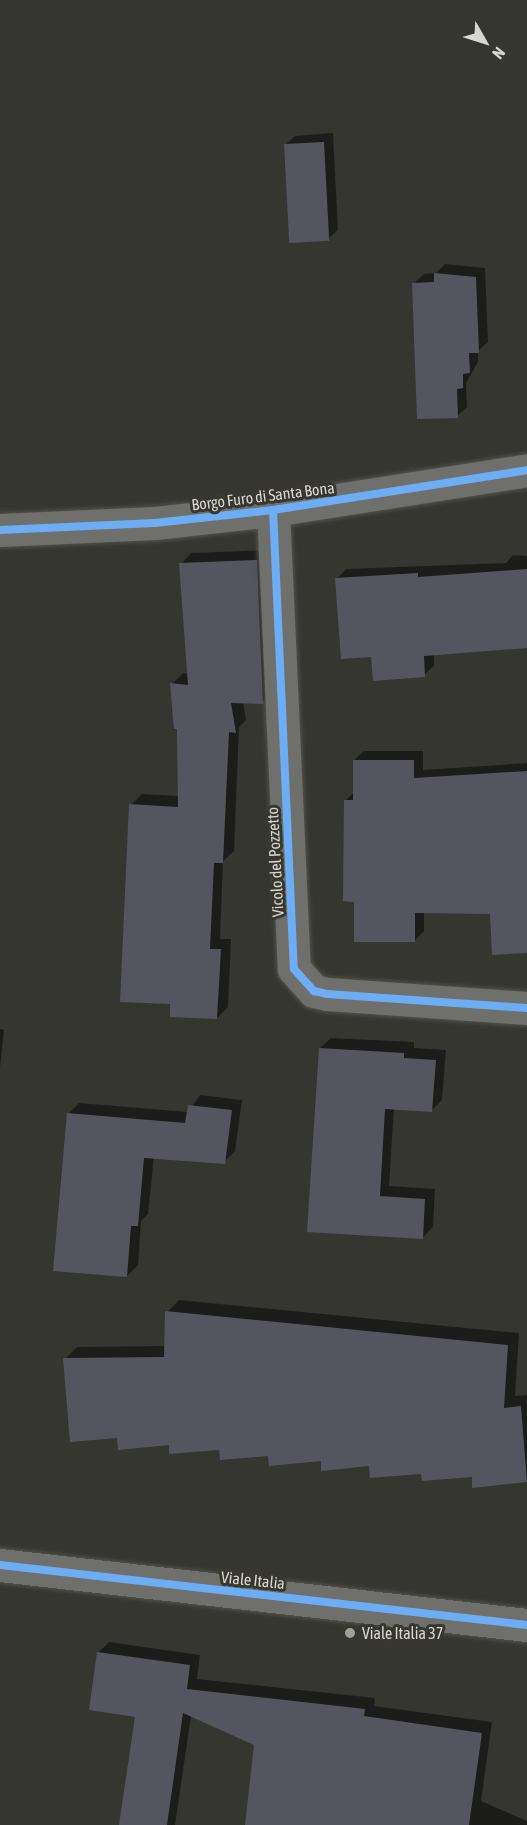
<!DOCTYPE html>
<style>
body{margin:0}
#map{position:relative;width:527px;height:1825px;overflow:hidden;background:#363631;font-family:"Asap Condensed",sans-serif}
div>[style]{position:absolute}
.shadow>*{inset:0;background:#0007}
.building>*{inset:0;background:#555560;transform-origin:0 0}
.roads{filter:drop-shadow(0 0 2px #52524e) drop-shadow(0 0 2px #52524e)}
.minor>*{height:33px;margin:-16.5px;padding:0 16.5px;transform-origin:16.5px;border-radius:16.5px;background:#6f6f6c}
.cycleway>*{height:8px;margin:-4px;padding:0 4px;transform-origin:4px;border-radius:4px;background:#6dadf4}
.dots>*{width:16px;height:16px;translate:-50% -50%;box-sizing:border-box;border:3px solid #38372f;border-radius:50%}
span{translate:-50% -50%;white-space:nowrap;text-align:center;line-height:1.15;-webkit-text-stroke:6px #38372f;paint-order:stroke}
.street-label{font-size:16px;color:#d8d7d3}
.poi-label{font-size:16px;color:#d8d7d3}
.left{translate:0 -50%;text-align:left}
.north{position:absolute;left:455px;top:12px;width:60px;height:60px;-webkit-text-stroke:4px #38372f;paint-order:stroke;rotate:129deg;font-size:16px;font-weight:700;line-height:24px;text-align:center;color:#d8d7d3}
.north::after{content:'';display:block;margin:auto;width:21px;height:27px;background:#d8d7d3;clip-path:polygon(50% 0,100% 100%,50% 72%,0 100%)}
</style>
<div id="map">
<div class="shadow">
<div style="clip-path:polygon(333px 133px,338px 230px,328px 239px,285px 145px,295px 136px)"></div>
<div style="clip-path:polygon(445px 264px,485px 268px,488px 342px,478px 351px,478px 362px,466px 383px,467px 407px,457px 416px,414px 283px,424px 274px,436px 273px)"></div>
<div style="clip-path:polygon(267px 550px,273px 691px,262px 702px,243px 702px,246px 720px,239px 727px,234px 851px,223px 861px,220px 939px,231px 939px,228px 1007px,217px 1018px,172px 1003px,131px 805px,142px 794px,180px 796px,179px 728px,172px 684px,183px 673px,189px 674px,181px 564px,191px 553px)"></div>
<div style="clip-path:polygon(513px 555px,527px 556px,527px 647px,434px 654px,434px 666px,424px 675px,372px 656px,337px 579px,346px 569px,506px 563px)"></div>
<div style="clip-path:polygon(364px 751px,423px 751px,423px 770px,527px 763px,527px 952px,491px 912px,424px 912px,424px 931px,415px 940px,356px 900px,345px 801px,354px 792px,354px 760px)"></div>
<div style="clip-path:polygon(0 1029px,4px 1030px,0 1068px)"></div>
<div style="clip-path:polygon(331px 1038px,414px 1042px,414px 1048px,446px 1050px,442px 1100px,432px 1110px,394px 1108px,389px 1186px,435px 1189px,433px 1227px,422px 1238px,308px 1231px,320px 1048px)"></div>
<div style="clip-path:polygon(200px 1095px,242px 1100px,235px 1151px,224px 1162px,154px 1157px,148px 1214px,141px 1221px,138px 1265px,127px 1276px,68px 1114px,79px 1103px,188px 1112px)"></div>
<div style="clip-path:polygon(179px 1300px,519px 1333px,515px 1396px,527px 1395px,527px 1481px,474px 1486px,473px 1476px,118px 1436px,65px 1359px,77px 1347px,166px 1346px,167px 1312px)"></div>
<div style="clip-path:polygon(109px 1642px,200px 1655px,197px 1679px,375px 1698px,374px 1706px,492px 1722px,481px 1801px,527px 1821px,527px 1825px,247px 1825px,255px 1744px,191px 1716px,175px 1825px,121px 1825px,137px 1716px,98px 1653px)"></div>
</div>
<div class="building">
<div style="left:324px;top:142px;width:99px;height:40px;rotate:87deg"></div>
<div style="clip-path:polygon(434px 273px,476px 277px,479px 353px,469px 353px,470px 373px,463px 374px,463px 388px,457px 389px,458px 418px,417px 419px,412px 283px,434px 282px)"></div>
<div style="clip-path:polygon(257px 560px,263px 704px,231px 703px,236px 733px,229px 732px,223px 863px,214px 863px,210px 949px,221px 949px,217px 1019px,170px 1017px,170px 1004px,120px 1002px,129px 804px,178px 807px,177px 729px,174px 729px,170px 683px,188px 685px,179px 563px)"></div>
<div style="clip-path:polygon(527px 569px,527px 648px,424px 656px,425px 677px,373px 681px,371px 657px,341px 659px,335px 578px,418px 573px,418px 577px)"></div>
<div style="clip-path:polygon(353px 760px,414px 760px,414px 778px,527px 771px,527px 953px,492px 955px,490px 914px,415px 913px,415px 942px,354px 942px,354px 902px,343px 901px,344px 800px,353px 800px)"></div>
<div style="clip-path:polygon(319px 1048px,404px 1053px,404px 1058px,436px 1060px,432px 1112px,385px 1109px,380px 1196px,425px 1199px,423px 1239px,307px 1232px)"></div>
<div style="clip-path:polygon(188px 1105px,232px 1110px,225px 1164px,144px 1158px,138px 1226px,131px 1226px,127px 1277px,53px 1271px,67px 1113px,185px 1123px)"></div>
<div style="clip-path:polygon(165px 1311px,508px 1345px,504px 1408px,521px 1406px,527px 1482px,472px 1488px,472px 1477px,422px 1481px,421px 1474px,370px 1478px,369px 1466px,321px 1471px,321px 1461px,269px 1466px,268px 1456px,220px 1460px,219px 1450px,169px 1454px,169px 1445px,118px 1450px,117px 1438px,70px 1442px,63px 1358px,164px 1357px)"></div>
<div style="clip-path:polygon(97px 1652px,190px 1665px,187px 1689px,365px 1709px,364px 1716px,482px 1733px,469px 1825px,245px 1825px,254px 1745px,183px 1713px,167px 1825px,119px 1825px,135px 1717px,89px 1710px)"></div>
</div>
<div class="roads">
<div class="minor">
<div style="left:273px;top:510px;width:459px;rotate:87.4deg"></div>
<div style="left:294px;top:969px;width:30px;rotate:48deg"></div>
<div style="left:314px;top:991px;width:13px;rotate:13deg"></div>
<div style="left:327px;top:994px;width:200px;rotate:4deg"></div>
<div style="left:0;top:530px;width:155px;rotate:-2.6deg"></div>
<div style="left:155px;top:523px;width:119px;rotate:-6.3deg"></div>
<div style="left:273px;top:510px;width:257px;rotate:-8.9deg"></div>
<div style="left:0;top:1565px;width:530px;rotate:6.5deg"></div>
</div>
</div>
<div class="cycleway">
<div style="left:273px;top:510px;width:459px;rotate:87.4deg"></div>
<div style="left:294px;top:969px;width:30px;rotate:48deg"></div>
<div style="left:314px;top:991px;width:13px;rotate:13deg"></div>
<div style="left:327px;top:994px;width:200px;rotate:4deg"></div>
<div style="left:0;top:530px;width:155px;rotate:-2.6deg"></div>
<div style="left:155px;top:523px;width:119px;rotate:-6.3deg"></div>
<div style="left:273px;top:510px;width:257px;rotate:-8.9deg"></div>
<div style="left:0;top:1565px;width:530px;rotate:6.5deg"></div>
</div>
<div class="dots">
<div style="left:350px;top:1633px;background:#9f9f9a"></div>
</div>
<div class="street-label">
<span style="left:263px;top:496px;rotate:-7deg">Borgo Furo di Santa Bona</span>
<span style="left:275px;top:862px;rotate:-93deg">Vicolo del Pozzetto</span>
<span style="left:253px;top:1580px;rotate:6deg">Viale Italia</span>
</div>
<div class="poi-label">
<span class="left" style="left:362px;top:1633px">Viale Italia 37</span>
</div>
<div class="north">N</div>
</div>
